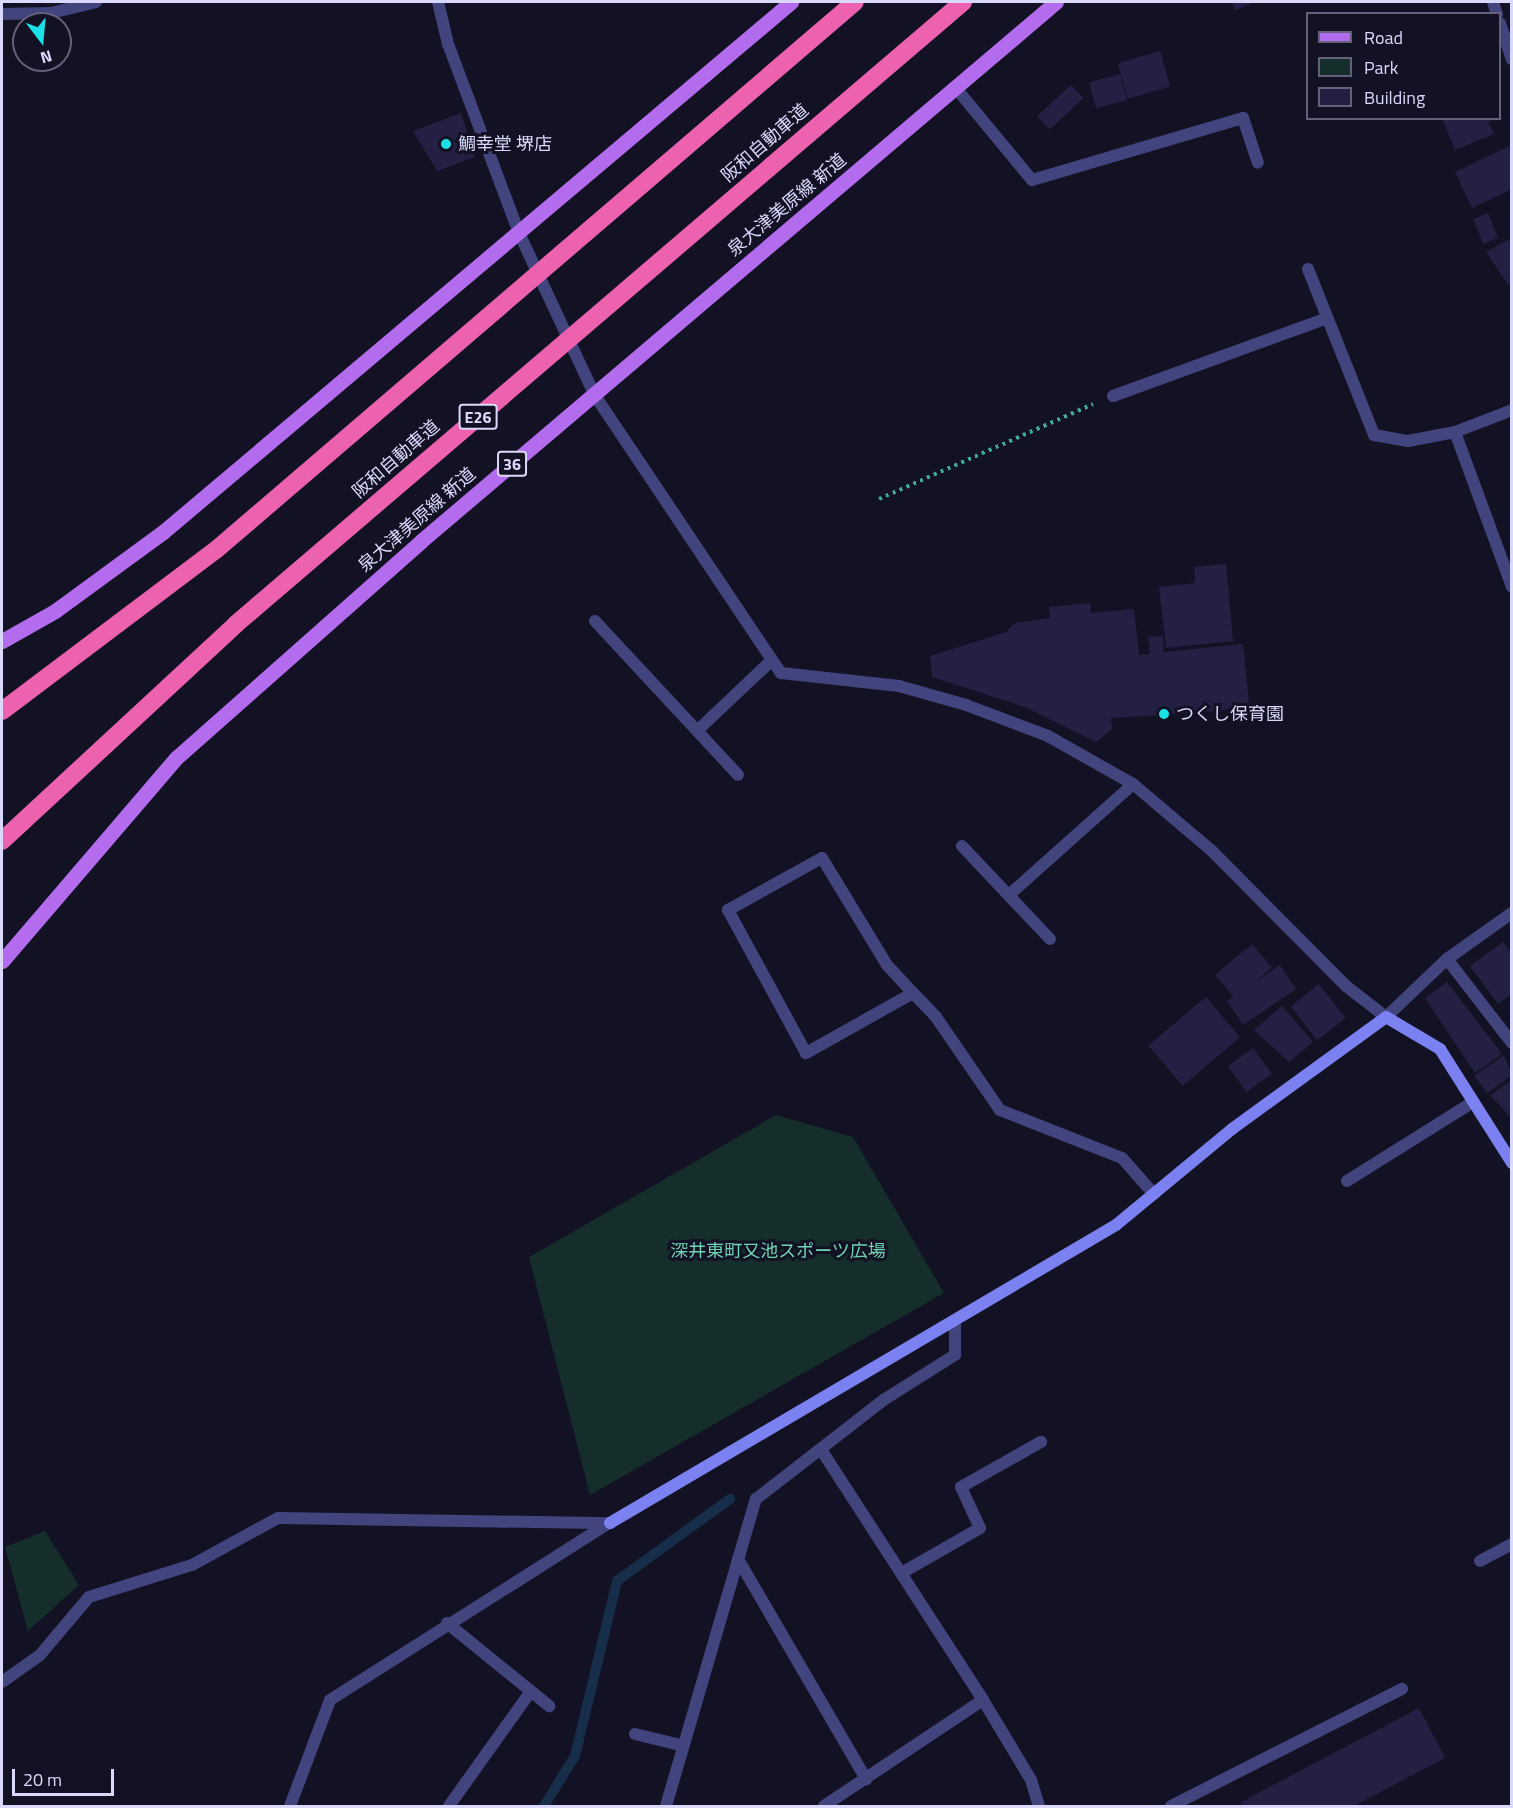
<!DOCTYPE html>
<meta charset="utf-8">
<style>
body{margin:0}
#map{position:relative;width:1513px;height:1808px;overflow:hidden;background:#131224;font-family:"Titillium Web","Noto Sans JP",sans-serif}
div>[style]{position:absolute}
.green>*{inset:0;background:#152d2b}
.stream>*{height:10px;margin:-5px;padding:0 5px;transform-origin:5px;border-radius:5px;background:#162e4a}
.building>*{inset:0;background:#242043;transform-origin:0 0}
.path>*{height:4px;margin-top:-2px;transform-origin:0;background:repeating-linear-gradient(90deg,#3dab9c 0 3px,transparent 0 7.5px)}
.lane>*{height:12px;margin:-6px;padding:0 6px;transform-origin:6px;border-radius:6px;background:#42447e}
.street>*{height:12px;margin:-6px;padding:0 6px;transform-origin:6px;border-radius:6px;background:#42447e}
.secondary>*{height:12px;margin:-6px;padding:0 6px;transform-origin:6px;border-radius:6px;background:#7b81f0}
.primary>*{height:15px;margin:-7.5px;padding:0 7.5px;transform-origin:7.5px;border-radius:7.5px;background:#b46cee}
.highway-bridge>*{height:18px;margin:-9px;padding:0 9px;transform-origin:9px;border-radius:9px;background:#ed62af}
.dots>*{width:16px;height:16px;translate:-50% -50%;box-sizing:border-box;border:3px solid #131224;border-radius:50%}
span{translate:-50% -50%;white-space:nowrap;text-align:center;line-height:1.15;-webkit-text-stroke:6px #131224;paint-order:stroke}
.shield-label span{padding:2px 4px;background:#131224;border:2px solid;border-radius:4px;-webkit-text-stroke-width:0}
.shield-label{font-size:16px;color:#dad9fb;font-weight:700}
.street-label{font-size:18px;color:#dad9fb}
.poi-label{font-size:18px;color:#dad9fb}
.left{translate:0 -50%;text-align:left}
.park-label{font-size:18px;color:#6dd3b2}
.frame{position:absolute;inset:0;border:3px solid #dad9fb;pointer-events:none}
.legend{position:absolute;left:1306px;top:12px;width:195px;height:108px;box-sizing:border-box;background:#131224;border:2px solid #63627a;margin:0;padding:8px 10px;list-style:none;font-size:18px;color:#dad9fb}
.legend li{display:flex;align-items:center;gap:12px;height:30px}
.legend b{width:30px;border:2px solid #63627a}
.north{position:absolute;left:12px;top:12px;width:60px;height:60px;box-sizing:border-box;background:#131224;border:2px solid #63627a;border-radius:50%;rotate:164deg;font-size:16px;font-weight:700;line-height:24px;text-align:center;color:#dad9fb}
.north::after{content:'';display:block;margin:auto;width:21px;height:27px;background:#1be0e5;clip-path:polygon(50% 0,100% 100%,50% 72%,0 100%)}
.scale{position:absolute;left:12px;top:1769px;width:102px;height:27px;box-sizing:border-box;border:3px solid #dad9fb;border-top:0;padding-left:8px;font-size:18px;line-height:21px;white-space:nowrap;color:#dad9fb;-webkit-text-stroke:4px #131224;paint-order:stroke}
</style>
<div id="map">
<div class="green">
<div style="clip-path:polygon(776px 1115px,853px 1137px,944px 1293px,590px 1495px,529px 1257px)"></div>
<div style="clip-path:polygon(45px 1531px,79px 1585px,28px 1631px,5px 1547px)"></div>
</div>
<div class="stream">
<div style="left:544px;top:1806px;width:59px;rotate:-58.2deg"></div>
<div style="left:575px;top:1756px;width:180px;rotate:-76.5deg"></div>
<div style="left:617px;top:1581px;width:140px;rotate:-36deg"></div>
</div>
<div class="building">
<div style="clip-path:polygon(1232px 2px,1256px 2px,1235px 10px)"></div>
<div style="left:1160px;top:51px;width:37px;height:44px;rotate:74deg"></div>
<div style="left:1120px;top:74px;width:27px;height:32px;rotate:75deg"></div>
<div style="left:1071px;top:85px;width:18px;height:46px;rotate:47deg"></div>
<div style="clip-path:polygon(461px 113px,475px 157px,437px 171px,413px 131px)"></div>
<div style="clip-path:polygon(1442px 118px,1495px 118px,1488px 122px,1494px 134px,1455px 150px)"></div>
<div style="clip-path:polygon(1510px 146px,1512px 189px,1472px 208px,1455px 172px)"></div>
<div style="left:1488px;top:213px;width:27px;height:16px;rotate:68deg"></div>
<div style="clip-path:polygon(1512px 238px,1512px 290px,1486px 252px)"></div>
<div style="clip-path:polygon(1226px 564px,1233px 641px,1166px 648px,1159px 587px,1195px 583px,1194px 567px)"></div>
<div style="clip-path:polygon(1090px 603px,1091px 613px,1134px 609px,1139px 655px,1150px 654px,1148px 637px,1163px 636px,1164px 652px,1243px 644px,1249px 703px,1220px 711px,1111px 718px,1112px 729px,1096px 742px,1025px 707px,932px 677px,930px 656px,1006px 632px,1015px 623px,1050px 618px,1049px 607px)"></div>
<div style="clip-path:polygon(1503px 942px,1512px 954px,1512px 994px,1498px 1004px,1470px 966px)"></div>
<div style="left:1252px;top:944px;width:31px;height:48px;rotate:50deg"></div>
<div style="left:1280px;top:965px;width:29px;height:64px;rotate:56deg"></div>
<div style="clip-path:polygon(1447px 982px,1502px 1054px,1475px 1073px,1425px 998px)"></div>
<div style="left:1319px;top:984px;width:43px;height:36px;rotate:52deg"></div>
<div style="left:1206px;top:997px;width:53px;height:75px;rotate:50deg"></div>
<div style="clip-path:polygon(1282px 1006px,1313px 1042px,1289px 1062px,1254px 1030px)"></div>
<div style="left:1253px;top:1048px;width:32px;height:31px;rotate:54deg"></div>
<div style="clip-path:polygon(1504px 1055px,1512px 1075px,1487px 1093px,1474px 1076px)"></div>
<div style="clip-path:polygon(1512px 1080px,1512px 1119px,1490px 1095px)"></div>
<div style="clip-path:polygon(1419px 1708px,1445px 1758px,1354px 1806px,1243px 1806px,1241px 1802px)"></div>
</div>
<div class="path">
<div style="left:879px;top:499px;width:234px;rotate:-23.9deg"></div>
</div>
<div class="lane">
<div style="left:1493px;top:2px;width:13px;rotate:72deg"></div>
<div style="left:2px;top:14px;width:49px;rotate:-1.2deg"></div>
<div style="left:51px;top:13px;width:46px;rotate:-13.7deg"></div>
<div style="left:1500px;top:23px;width:38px;rotate:72deg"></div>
<div style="left:1171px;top:1806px;width:259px;rotate:-26.9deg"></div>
</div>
<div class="street">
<div style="left:438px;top:2px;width:43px;rotate:76.6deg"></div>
<div style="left:448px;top:44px;width:202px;rotate:69.4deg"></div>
<div style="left:519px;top:233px;width:178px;rotate:65deg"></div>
<div style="left:594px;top:394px;width:336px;rotate:56.2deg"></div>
<div style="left:781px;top:673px;width:119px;rotate:6.3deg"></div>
<div style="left:899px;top:686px;width:70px;rotate:15.8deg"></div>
<div style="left:966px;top:705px;width:88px;rotate:20.7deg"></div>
<div style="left:1048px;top:736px;width:98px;rotate:29.5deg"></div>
<div style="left:1133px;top:784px;width:104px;rotate:40.3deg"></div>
<div style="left:1212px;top:851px;width:190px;rotate:45.2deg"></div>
<div style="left:1346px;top:986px;width:51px;rotate:37.8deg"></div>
<div style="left:1386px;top:1017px;width:84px;rotate:-43.6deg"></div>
<div style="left:1447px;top:959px;width:80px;rotate:-35.3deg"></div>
<div style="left:955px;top:87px;width:121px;rotate:50.4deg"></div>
<div style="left:1032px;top:180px;width:220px;rotate:-16.4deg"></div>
<div style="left:1243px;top:118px;width:47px;rotate:71.6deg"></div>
<div style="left:1308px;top:269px;width:179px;rotate:68.3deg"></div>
<div style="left:1374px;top:435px;width:35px;rotate:10deg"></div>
<div style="left:1408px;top:441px;width:48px;rotate:-10.8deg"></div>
<div style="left:1455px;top:432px;width:61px;rotate:-21.1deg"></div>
<div style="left:1113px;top:396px;width:228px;rotate:-20deg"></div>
<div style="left:1455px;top:432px;width:165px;rotate:69.8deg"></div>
<div style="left:595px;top:621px;width:210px;rotate:47.1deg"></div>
<div style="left:699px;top:729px;width:100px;rotate:-43.4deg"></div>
<div style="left:962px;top:846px;width:128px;rotate:46.6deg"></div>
<div style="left:1009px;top:895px;width:166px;rotate:-41.8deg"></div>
<div style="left:1447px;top:959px;width:106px;rotate:52.3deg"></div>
<div style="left:913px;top:993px;width:123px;rotate:150.7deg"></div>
<div style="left:806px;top:1053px;width:163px;rotate:-118.6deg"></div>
<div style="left:728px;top:910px;width:107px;rotate:-29deg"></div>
<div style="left:822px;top:858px;width:125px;rotate:58.7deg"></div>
<div style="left:887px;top:965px;width:38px;rotate:47deg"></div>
<div style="left:913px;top:993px;width:33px;rotate:46deg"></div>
<div style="left:936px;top:1017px;width:113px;rotate:55.5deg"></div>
<div style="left:1000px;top:1110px;width:131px;rotate:21.5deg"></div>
<div style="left:1122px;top:1158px;width:48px;rotate:48.4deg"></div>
<div style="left:1347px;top:1181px;width:149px;rotate:-32.1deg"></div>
<div style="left:822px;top:1451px;width:297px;rotate:57.1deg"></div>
<div style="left:983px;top:1700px;width:93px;rotate:59deg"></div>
<div style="left:1031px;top:1780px;width:27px;rotate:73deg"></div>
<div style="left:738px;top:1559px;width:255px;rotate:59.8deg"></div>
<div style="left:1480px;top:1561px;width:36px;rotate:-28deg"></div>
<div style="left:905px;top:1571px;width:86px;rotate:-29.8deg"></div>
<div style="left:980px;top:1528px;width:45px;rotate:-114.9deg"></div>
<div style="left:961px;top:1487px;width:92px;rotate:-29.4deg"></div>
<div style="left:447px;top:1623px;width:132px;rotate:39.1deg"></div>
<div style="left:2px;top:1682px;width:47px;rotate:-35.4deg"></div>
<div style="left:40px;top:1655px;width:76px;rotate:-49.8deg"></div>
<div style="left:89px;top:1597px;width:108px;rotate:-17.3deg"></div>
<div style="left:192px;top:1565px;width:98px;rotate:-28.7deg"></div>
<div style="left:278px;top:1518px;width:332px;rotate:0.9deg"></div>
<div style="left:635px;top:1734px;width:46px;rotate:13.7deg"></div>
<div style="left:290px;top:1806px;width:113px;rotate:-69.3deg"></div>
<div style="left:330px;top:1700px;width:330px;rotate:-32.4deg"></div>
<div style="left:449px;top:1806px;width:141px;rotate:-54.5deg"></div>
<div style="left:666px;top:1806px;width:320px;rotate:-73.7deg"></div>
<div style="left:756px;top:1499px;width:163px;rotate:-37.8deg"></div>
<div style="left:885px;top:1399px;width:83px;rotate:-32.2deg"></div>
<div style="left:955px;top:1355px;width:33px;rotate:-90deg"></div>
<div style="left:824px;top:1806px;width:191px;rotate:-33.7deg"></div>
</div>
<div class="secondary">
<div style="left:610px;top:1523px;width:587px;rotate:-30.5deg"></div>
<div style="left:1116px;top:1225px;width:151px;rotate:-39.6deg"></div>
<div style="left:1232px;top:1129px;width:190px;rotate:-36deg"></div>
<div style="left:1386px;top:1017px;width:63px;rotate:30.7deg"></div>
<div style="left:1440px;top:1049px;width:135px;rotate:57.7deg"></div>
</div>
<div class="primary">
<div style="left:2px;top:641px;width:61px;rotate:-29.5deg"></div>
<div style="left:55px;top:611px;width:134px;rotate:-36.2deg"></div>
<div style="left:163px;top:532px;width:822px;rotate:-40.16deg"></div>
<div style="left:2px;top:961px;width:267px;rotate:-49.4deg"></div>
<div style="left:176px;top:758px;width:327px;rotate:-41.5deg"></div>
<div style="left:421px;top:541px;width:833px;rotate:-40.33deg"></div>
</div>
<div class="highway-bridge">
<div style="left:2px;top:711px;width:269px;rotate:-37deg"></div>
<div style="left:217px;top:549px;width:840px;rotate:-40.61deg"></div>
<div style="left:2px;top:841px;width:319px;rotate:-42.8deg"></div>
<div style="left:236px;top:624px;width:957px;rotate:-40.55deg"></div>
</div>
<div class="dots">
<div style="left:446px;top:144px;background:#1be0e5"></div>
<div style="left:1164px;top:714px;background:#1be0e5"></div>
</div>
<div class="shield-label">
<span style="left:478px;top:417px">E26</span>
<span style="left:512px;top:464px">36</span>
</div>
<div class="street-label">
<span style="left:765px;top:143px;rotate:-41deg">阪和自動車道</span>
<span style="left:787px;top:205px;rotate:-40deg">泉大津美原線 新道</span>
<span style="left:396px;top:459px;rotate:-41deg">阪和自動車道</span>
<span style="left:417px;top:520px;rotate:-41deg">泉大津美原線 新道</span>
</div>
<div class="poi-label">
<span class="left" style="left:458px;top:144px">鯛幸堂 堺店</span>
<span class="left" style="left:1176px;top:714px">つくし保育園</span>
</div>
<div class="park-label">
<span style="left:778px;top:1251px">深井東町又池スポーツ広場</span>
</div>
<div class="frame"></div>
<ul class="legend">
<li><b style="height:8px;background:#b46cee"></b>Road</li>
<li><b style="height:16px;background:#152d2b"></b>Park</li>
<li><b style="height:16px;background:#242043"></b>Building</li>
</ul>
<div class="north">N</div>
<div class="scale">20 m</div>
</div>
